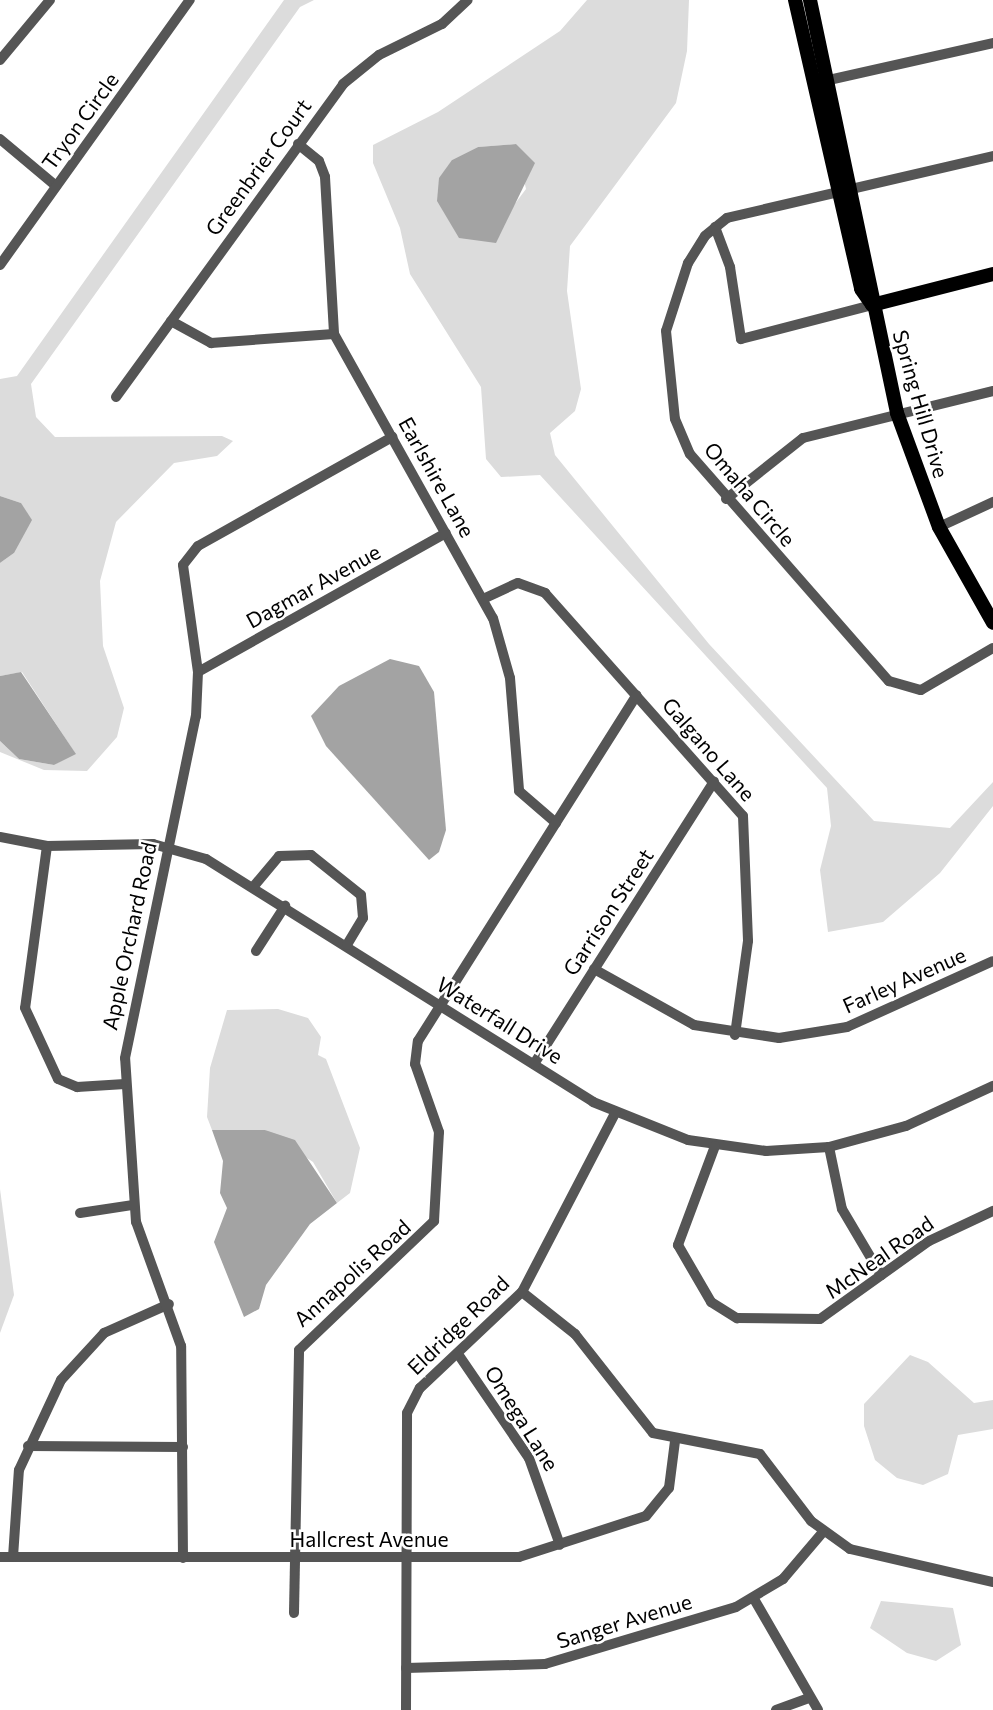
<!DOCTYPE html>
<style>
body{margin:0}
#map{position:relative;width:993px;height:1710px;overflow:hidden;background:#fff;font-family:Commissioner,sans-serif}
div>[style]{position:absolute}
.green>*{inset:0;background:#dcdcdc}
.water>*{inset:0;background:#a3a3a3}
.minor>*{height:10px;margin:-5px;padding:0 5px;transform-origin:5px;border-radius:5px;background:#555}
.major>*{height:14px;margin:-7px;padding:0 7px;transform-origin:7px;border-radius:7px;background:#000}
span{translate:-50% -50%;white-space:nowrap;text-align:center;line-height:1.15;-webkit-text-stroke:5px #fff;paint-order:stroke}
.street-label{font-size:21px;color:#000}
</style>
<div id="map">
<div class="green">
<div style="clip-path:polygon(284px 0,314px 0,300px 7px,31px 384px,36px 417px,55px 437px,222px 436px,233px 441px,217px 456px,174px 463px,116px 522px,100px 581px,103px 646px,124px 708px,117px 737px,87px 771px,44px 770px,0 752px,0 741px,19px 759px,54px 765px,75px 753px,22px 672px,0 676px,0 563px,14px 553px,21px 503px,0 496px,0 379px,17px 376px)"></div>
<div style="clip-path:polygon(evenodd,587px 0,689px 0,687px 51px,676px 103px,570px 246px,567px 291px,581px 389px,575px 411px,550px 433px,555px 455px,709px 644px,874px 821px,950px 828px,993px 782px,993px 806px,940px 873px,883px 922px,828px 932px,820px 870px,831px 826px,827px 788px,540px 475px,501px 477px,486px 459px,481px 387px,410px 274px,400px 228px,373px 163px,373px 145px,438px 112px,560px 31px,587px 0,516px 144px,526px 189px,508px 213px,452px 160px,478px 147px,516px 144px)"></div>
<div style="clip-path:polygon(278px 1009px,308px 1018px,321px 1037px,318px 1055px,326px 1059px,360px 1148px,350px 1193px,337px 1203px,313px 1162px,265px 1130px,212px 1130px,207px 1117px,210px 1068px,227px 1010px)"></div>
<div style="clip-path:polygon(0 1189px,14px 1295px,0 1333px)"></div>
<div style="clip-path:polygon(910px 1355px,928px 1362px,974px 1403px,993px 1400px,993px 1429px,958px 1435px,948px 1474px,923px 1485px,897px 1478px,875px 1460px,864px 1426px,864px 1404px)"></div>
<div style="clip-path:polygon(881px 1601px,953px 1608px,961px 1645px,936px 1661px,907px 1653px,870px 1628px)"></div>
</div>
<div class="water">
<div style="clip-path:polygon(516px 144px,535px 163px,496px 243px,459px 238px,437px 201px,439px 178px,452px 160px,478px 147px)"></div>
<div style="clip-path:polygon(0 496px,21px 503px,32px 520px,14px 553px,0 563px)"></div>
<div style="clip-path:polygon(390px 659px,419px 666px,434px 692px,446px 830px,439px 852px,429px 860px,326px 746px,311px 716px,339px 686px)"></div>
<div style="clip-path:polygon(21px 672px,76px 754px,54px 765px,19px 759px,0 741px,0 676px)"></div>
<div style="clip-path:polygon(212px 1130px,265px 1130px,295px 1140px,337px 1203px,310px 1224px,266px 1285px,259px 1309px,244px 1317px,214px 1242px,227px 1208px,220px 1193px,223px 1161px)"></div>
</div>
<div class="minor">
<div style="left:0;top:60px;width:78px;rotate:-50.2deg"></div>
<div style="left:820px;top:82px;width:177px;rotate:-12.7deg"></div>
<div style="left:0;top:139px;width:73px;rotate:40deg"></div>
<div style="left:298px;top:144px;width:27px;rotate:39deg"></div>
<div style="left:319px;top:161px;width:17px;rotate:69deg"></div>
<div style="left:325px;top:177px;width:157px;rotate:86.7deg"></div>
<div style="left:334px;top:334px;width:325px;rotate:60.8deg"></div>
<div style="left:493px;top:618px;width:62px;rotate:74.2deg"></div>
<div style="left:510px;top:678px;width:113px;rotate:85.4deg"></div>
<div style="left:519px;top:791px;width:49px;rotate:40.9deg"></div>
<div style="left:993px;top:156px;width:273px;rotate:166.9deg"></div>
<div style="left:727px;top:218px;width:28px;rotate:141deg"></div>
<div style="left:705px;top:236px;width:32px;rotate:122deg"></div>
<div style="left:688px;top:263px;width:71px;rotate:107.9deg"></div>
<div style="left:666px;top:331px;width:88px;rotate:84.2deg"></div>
<div style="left:675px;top:419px;width:38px;rotate:67deg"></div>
<div style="left:690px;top:454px;width:302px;rotate:48.8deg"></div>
<div style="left:889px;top:681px;width:33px;rotate:16deg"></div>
<div style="left:921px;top:690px;width:83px;rotate:-30.3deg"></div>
<div style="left:715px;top:227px;width:43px;rotate:69.4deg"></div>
<div style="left:730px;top:267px;width:73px;rotate:81.3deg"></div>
<div style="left:741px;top:339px;width:135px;rotate:-14.5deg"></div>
<div style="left:0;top:265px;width:326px;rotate:-54.4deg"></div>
<div style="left:171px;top:321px;width:46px;rotate:28.8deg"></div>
<div style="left:211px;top:343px;width:123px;rotate:-4.2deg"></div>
<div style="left:116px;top:397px;width:387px;rotate:-54deg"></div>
<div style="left:343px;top:84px;width:46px;rotate:-38.9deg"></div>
<div style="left:379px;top:55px;width:70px;rotate:-26.2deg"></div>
<div style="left:442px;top:24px;width:35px;rotate:-43deg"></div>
<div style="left:726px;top:499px;width:98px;rotate:-38.4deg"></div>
<div style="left:803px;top:438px;width:196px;rotate:-13.9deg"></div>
<div style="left:939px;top:527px;width:60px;rotate:-24.8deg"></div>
<div style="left:483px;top:599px;width:38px;rotate:-25deg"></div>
<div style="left:518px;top:583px;width:29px;rotate:20deg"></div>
<div style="left:545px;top:593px;width:298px;rotate:48.4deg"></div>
<div style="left:743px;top:816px;width:125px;rotate:87.7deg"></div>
<div style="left:748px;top:941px;width:95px;rotate:97.9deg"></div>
<div style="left:198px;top:672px;width:284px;rotate:-29.3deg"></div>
<div style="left:0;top:837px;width:48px;rotate:10.8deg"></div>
<div style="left:47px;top:846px;width:106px;rotate:-1.1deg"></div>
<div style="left:153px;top:844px;width:55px;rotate:15.8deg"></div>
<div style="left:206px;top:859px;width:457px;rotate:32.1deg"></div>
<div style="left:593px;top:1102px;width:102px;rotate:21.8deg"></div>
<div style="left:688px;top:1140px;width:79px;rotate:8deg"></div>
<div style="left:766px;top:1151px;width:63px;rotate:-3.6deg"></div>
<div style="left:829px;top:1147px;width:80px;rotate:-15.3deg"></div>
<div style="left:906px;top:1126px;width:96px;rotate:-24.7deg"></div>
<div style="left:47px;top:846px;width:163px;rotate:97.7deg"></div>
<div style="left:25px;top:1008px;width:78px;rotate:65.1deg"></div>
<div style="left:58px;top:1079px;width:21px;rotate:23deg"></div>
<div style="left:77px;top:1087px;width:48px;rotate:-3.6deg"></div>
<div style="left:254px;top:886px;width:39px;rotate:-50deg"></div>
<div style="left:279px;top:856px;width:32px;rotate:-2deg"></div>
<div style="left:311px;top:855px;width:64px;rotate:38.7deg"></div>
<div style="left:361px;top:895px;width:23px;rotate:85deg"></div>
<div style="left:363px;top:918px;width:31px;rotate:121deg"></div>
<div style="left:256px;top:951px;width:54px;rotate:-57.2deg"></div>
<div style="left:594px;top:969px;width:115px;rotate:29.2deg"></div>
<div style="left:694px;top:1025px;width:86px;rotate:8.7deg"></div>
<div style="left:779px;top:1038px;width:69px;rotate:-9.2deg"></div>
<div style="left:847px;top:1027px;width:160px;rotate:-24.3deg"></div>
<div style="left:534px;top:1064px;width:335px;rotate:-57.5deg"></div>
<div style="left:715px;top:1146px;width:106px;rotate:110.5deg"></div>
<div style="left:678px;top:1245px;width:66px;rotate:59.9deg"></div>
<div style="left:711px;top:1302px;width:31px;rotate:32deg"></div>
<div style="left:737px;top:1318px;width:83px;rotate:0.7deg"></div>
<div style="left:820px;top:1319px;width:134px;rotate:-35.6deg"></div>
<div style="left:929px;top:1241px;width:71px;rotate:-25.1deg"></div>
<div style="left:829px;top:1147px;width:63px;rotate:78.2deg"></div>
<div style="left:842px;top:1209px;width:77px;rotate:59.4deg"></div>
<div style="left:80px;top:1213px;width:54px;rotate:-8.6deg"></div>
<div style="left:522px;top:1292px;width:68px;rotate:38.4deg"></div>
<div style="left:575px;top:1334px;width:126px;rotate:51.8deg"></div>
<div style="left:653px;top:1433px;width:109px;rotate:11.1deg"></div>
<div style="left:760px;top:1454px;width:84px;rotate:52.7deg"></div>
<div style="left:811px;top:1521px;width:48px;rotate:35.7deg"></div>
<div style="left:850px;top:1549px;width:147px;rotate:13deg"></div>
<div style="left:458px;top:1354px;width:126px;rotate:55.7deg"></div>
<div style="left:529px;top:1458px;width:92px;rotate:70.4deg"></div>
<div style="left:28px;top:1446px;width:155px;rotate:0.4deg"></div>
<div style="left:0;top:1557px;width:519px"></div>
<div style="left:519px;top:1557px;width:133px;rotate:-17.9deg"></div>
<div style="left:646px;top:1516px;width:36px;rotate:-51deg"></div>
<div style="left:669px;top:1488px;width:47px;rotate:-82.7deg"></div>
<div style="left:13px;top:1557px;width:87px;rotate:-86.1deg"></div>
<div style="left:19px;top:1470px;width:99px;rotate:-65deg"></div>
<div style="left:61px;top:1380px;width:64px;rotate:-47.5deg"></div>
<div style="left:104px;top:1333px;width:71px;rotate:-24deg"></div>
<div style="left:183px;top:1558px;width:212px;rotate:-90.5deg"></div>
<div style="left:181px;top:1346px;width:132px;rotate:-109.9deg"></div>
<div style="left:136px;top:1222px;width:164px;rotate:-93.8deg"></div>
<div style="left:125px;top:1058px;width:349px;rotate:-78.3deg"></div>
<div style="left:196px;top:716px;width:44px;rotate:-87.4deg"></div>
<div style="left:198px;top:672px;width:108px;rotate:-98deg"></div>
<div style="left:183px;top:565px;width:24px;rotate:-52deg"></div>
<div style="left:198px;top:546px;width:223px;rotate:-29.3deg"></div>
<div style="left:754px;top:1599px;width:128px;rotate:60deg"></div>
<div style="left:294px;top:1613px;width:263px;rotate:-88.9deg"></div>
<div style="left:299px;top:1350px;width:187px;rotate:-43.7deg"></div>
<div style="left:434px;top:1221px;width:89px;rotate:-86.8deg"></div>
<div style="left:439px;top:1132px;width:72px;rotate:-109.4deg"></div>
<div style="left:415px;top:1064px;width:23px;rotate:-83deg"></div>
<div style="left:418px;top:1041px;width:409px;rotate:-57.7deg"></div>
<div style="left:406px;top:1668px;width:139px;rotate:-1.6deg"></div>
<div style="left:545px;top:1664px;width:199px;rotate:-16.6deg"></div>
<div style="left:736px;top:1607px;width:55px;rotate:-30.8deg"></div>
<div style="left:783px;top:1579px;width:62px;rotate:-49.6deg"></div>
<div style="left:406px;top:1710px;width:297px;rotate:-89.8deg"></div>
<div style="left:407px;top:1413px;width:28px;rotate:-63deg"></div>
<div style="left:420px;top:1388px;width:140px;rotate:-43.3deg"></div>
<div style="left:522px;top:1292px;width:202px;rotate:-62.5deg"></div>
<div style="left:776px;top:1710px;width:35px;rotate:-20deg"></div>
</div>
<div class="major">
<div style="left:795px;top:0;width:296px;rotate:77.1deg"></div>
<div style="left:861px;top:289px;width:19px;rotate:55deg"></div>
<div style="left:810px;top:0;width:422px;rotate:78.1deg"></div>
<div style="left:897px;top:413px;width:121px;rotate:69.8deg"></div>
<div style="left:939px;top:527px;width:110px;rotate:60.6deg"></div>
<div style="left:872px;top:305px;width:125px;rotate:-14.4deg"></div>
</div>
<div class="street-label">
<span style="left:80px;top:121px;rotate:-54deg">Tryon Circle</span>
<span style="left:258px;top:167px;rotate:-54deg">Greenbrier Court</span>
<span style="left:921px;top:404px;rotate:74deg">Spring Hill Drive</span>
<span style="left:437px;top:477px;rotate:61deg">Earlshire Lane</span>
<span style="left:750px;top:494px;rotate:50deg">Omaha Circle</span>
<span style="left:313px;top:586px;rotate:-29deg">Dagmar Avenue</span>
<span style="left:709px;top:749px;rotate:49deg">Galgano Lane</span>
<span style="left:608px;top:912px;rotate:-57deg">Garrison Street</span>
<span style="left:129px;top:936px;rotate:-78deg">Apple Orchard Road</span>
<span style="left:904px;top:980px;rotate:-24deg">Farley Avenue</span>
<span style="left:500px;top:1020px;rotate:32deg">Waterfall Drive</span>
<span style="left:879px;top:1257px;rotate:-35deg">McNeal Road</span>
<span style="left:352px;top:1273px;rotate:-42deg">Annapolis Road</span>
<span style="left:458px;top:1325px;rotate:-44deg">Eldridge Road</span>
<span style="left:522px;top:1418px;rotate:58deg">Omega Lane</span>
<span style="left:369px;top:1539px">Hallcrest Avenue</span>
<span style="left:624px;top:1621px;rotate:-17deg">Sanger Avenue</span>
</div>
</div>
